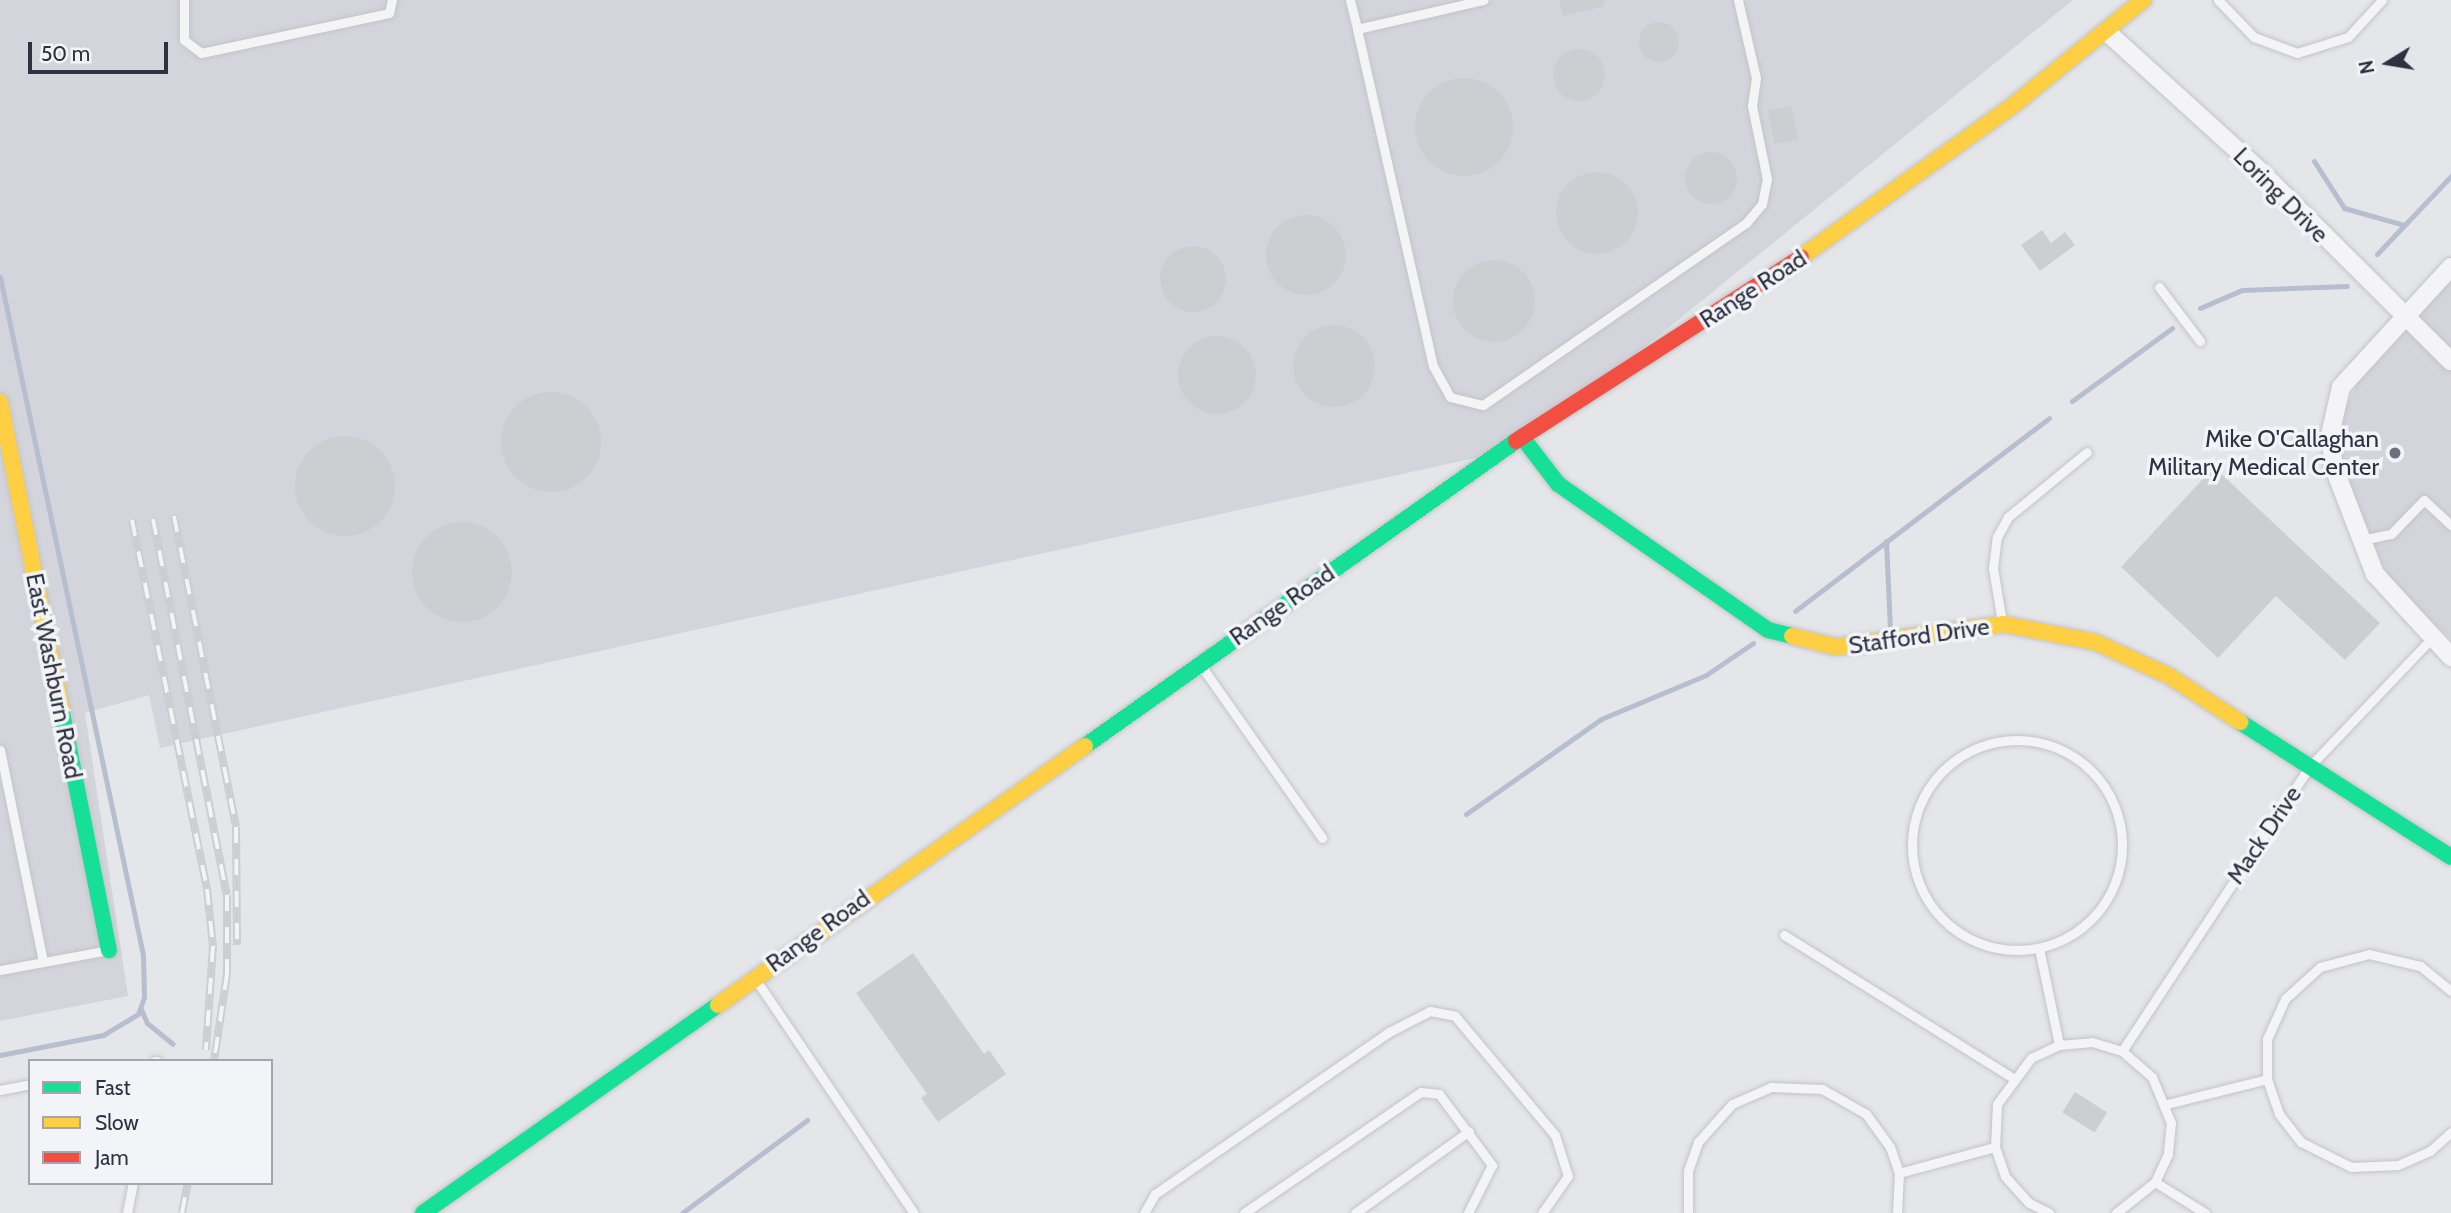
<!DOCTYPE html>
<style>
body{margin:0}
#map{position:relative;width:2451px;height:1213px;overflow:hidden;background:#e5e6e9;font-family:Cabin,sans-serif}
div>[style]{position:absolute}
.built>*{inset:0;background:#d4d5dc}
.stream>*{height:5px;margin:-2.5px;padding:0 2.5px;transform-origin:2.5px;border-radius:2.5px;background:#b7bed0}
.building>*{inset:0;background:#cdced1;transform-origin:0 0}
.round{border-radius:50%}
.roads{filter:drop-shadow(0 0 2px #c3c4c7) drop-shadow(0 0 2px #c3c4c7)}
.lane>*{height:9px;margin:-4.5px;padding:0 4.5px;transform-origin:4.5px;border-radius:4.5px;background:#f4f4f6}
.lane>.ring{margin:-4.5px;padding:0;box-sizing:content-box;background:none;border:9px solid #f4f4f6;border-radius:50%}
.street>*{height:18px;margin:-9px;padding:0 9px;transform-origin:9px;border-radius:9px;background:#f4f4f6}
.fast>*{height:16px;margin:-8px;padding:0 8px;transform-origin:8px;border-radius:8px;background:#16e098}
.slow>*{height:16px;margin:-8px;padding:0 8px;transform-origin:8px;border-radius:8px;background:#ffcf43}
.jam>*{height:16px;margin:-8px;padding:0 8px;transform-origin:8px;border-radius:8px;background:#f24e42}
.rail>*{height:8px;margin-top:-4px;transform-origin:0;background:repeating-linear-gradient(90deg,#f3f4f8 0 16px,#cdced1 0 32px);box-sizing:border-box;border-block:2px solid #cdced1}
.dots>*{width:19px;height:19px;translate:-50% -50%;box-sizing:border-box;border:4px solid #f3f4f8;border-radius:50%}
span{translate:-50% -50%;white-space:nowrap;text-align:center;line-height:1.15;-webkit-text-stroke:7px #f3f4f8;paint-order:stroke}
.street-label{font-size:24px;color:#2d3141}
.poi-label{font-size:24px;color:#2d3141}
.right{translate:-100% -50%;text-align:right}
.legend{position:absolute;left:28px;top:1059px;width:245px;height:126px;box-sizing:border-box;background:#f3f4f8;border:2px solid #a4a6af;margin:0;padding:9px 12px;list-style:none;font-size:21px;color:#2d3141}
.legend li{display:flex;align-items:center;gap:14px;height:35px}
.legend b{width:35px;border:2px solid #a4a6af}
.north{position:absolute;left:2353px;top:28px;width:70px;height:70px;-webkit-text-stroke:5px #f3f4f8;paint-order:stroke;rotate:259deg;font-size:19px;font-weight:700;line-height:28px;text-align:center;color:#2d3141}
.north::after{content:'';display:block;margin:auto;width:24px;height:32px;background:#2d3141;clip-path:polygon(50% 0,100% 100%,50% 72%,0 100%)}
.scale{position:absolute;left:28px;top:42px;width:140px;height:32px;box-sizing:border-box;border:4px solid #2d3141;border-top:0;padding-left:9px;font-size:21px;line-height:24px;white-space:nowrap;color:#2d3141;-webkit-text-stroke:5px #f3f4f8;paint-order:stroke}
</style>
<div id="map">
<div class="built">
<div style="clip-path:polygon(0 0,2073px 0,1520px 448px,160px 748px,149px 695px,85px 713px,128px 996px,0 1021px)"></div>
<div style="clip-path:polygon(2451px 277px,2451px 639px,2392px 586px,2344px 475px,2335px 431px,2366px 364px)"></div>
</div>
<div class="stream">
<div style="left:2314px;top:161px;width:56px;rotate:57.4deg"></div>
<div style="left:2344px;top:208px;width:62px;rotate:15.8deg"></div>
<div style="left:2377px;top:254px;width:108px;rotate:-46.5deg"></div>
<div style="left:0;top:277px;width:693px;rotate:78.09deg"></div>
<div style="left:143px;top:955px;width:42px;rotate:88.6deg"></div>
<div style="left:144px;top:997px;width:18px;rotate:109deg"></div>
<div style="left:138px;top:1014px;width:41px;rotate:149deg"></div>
<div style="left:103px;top:1035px;width:105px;rotate:169deg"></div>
<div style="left:2200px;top:308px;width:46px;rotate:-23.2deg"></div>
<div style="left:2242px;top:290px;width:105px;rotate:-2.2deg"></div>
<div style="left:2072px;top:401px;width:124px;rotate:-36.1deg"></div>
<div style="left:1886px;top:541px;width:88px;rotate:87.4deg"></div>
<div style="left:1795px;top:611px;width:319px;rotate:-37.2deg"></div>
<div style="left:1466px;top:814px;width:165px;rotate:-35.1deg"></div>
<div style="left:1601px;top:719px;width:114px;rotate:-22.7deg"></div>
<div style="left:1706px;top:675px;width:57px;rotate:-34.2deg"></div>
<div style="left:141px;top:1009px;width:15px;rotate:67deg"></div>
<div style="left:147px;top:1023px;width:33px;rotate:39deg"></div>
<div style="left:682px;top:1213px;width:156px;rotate:-36.6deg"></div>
</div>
<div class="building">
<div style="clip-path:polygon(1559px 0,1604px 0,1604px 6px,1563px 16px)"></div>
<div class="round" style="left:1639px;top:22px;width:40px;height:40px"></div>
<div class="round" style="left:1553px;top:49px;width:52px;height:52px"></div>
<div class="round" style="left:1415px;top:78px;width:98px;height:98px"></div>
<div style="left:1791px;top:106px;width:34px;height:24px;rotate:78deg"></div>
<div class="round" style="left:1685px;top:152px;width:52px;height:52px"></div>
<div class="round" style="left:1556px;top:172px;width:82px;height:82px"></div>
<div class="round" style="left:1266px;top:215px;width:80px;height:80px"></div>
<div style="clip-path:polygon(2042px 230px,2051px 243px,2065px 232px,2075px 245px,2040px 271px,2021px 245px)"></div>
<div class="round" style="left:1160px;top:246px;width:66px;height:66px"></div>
<div class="round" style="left:1453px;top:260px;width:82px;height:82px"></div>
<div class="round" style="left:1293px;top:325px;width:82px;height:82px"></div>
<div class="round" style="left:1178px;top:336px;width:78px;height:78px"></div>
<div class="round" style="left:501px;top:392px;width:100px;height:100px"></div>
<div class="round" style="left:295px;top:436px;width:100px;height:100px"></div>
<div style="clip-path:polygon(2214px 467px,2380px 623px,2345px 660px,2276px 596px,2218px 658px,2121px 567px)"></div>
<div class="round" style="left:412px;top:522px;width:100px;height:100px"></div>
<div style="clip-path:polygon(913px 953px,984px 1054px,989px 1050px,1006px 1074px,938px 1122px,921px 1098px,927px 1094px,856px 993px)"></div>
<div style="left:2075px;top:1092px;width:38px;height:24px;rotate:32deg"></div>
</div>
<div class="roads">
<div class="lane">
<div style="left:184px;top:0;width:40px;rotate:90deg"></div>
<div style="left:184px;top:40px;width:21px;rotate:37deg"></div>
<div style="left:201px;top:53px;width:192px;rotate:-12deg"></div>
<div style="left:389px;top:13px;width:13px;rotate:-77deg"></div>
<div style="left:1350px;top:0;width:30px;rotate:76deg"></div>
<div style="left:1357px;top:29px;width:130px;rotate:-12.9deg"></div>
<div style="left:2218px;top:0;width:52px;rotate:45.8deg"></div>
<div style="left:2254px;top:37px;width:46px;rotate:20.4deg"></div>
<div style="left:2297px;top:53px;width:53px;rotate:-17.4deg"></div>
<div style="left:2348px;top:37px;width:50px;rotate:-47.4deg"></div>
<div style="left:1357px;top:29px;width:345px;rotate:77.3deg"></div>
<div style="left:1433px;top:366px;width:35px;rotate:61deg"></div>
<div style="left:1450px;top:397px;width:34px;rotate:14deg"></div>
<div style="left:1483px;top:405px;width:320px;rotate:-34.7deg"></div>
<div style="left:1746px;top:223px;width:25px;rotate:-50deg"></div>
<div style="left:1762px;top:204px;width:25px;rotate:-79deg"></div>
<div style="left:1767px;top:179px;width:75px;rotate:-101.6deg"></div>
<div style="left:1752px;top:106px;width:28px;rotate:-82deg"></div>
<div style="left:1756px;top:78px;width:80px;rotate:-103deg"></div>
<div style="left:2159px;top:287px;width:68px;rotate:52.8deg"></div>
<div style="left:2298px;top:439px;width:32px;rotate:-7deg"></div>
<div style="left:2362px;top:540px;width:30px;rotate:-12deg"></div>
<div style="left:2391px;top:534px;width:47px;rotate:-45.9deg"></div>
<div style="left:2424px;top:500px;width:37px;rotate:43deg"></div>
<div style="left:2002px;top:622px;width:55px;rotate:-99.5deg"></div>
<div style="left:1993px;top:568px;width:31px;rotate:-83deg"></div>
<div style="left:1997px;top:537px;width:23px;rotate:-61deg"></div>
<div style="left:2008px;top:517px;width:102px;rotate:-39.4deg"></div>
<div style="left:1202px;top:667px;width:209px;rotate:54.9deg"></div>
<div class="ring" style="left:1912px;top:740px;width:201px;height:201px"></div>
<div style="left:0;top:750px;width:216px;rotate:78.5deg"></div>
<div style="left:1784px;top:935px;width:268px;rotate:32deg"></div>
<div style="left:2039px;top:948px;width:99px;rotate:78.3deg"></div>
<div style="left:0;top:970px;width:111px;rotate:-10.4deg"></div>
<div style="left:756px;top:980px;width:282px;rotate:55.9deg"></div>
<div style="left:2451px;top:991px;width:40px;rotate:-141deg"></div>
<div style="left:2420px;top:966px;width:52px;rotate:-166.8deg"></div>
<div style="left:2369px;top:954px;width:51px;rotate:165.1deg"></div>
<div style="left:2320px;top:967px;width:47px;rotate:137.6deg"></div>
<div style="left:2285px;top:999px;width:44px;rotate:114.2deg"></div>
<div style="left:2267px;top:1039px;width:40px;rotate:90deg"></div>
<div style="left:2267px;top:1079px;width:37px;rotate:71deg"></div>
<div style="left:2279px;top:1114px;width:36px;rotate:52deg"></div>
<div style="left:2301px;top:1142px;width:56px;rotate:26.6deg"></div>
<div style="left:2351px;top:1167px;width:47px;rotate:-2.4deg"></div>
<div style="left:2398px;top:1165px;width:35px;rotate:-24deg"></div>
<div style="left:2430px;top:1151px;width:28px;rotate:-42deg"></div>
<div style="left:2122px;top:1051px;width:341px;rotate:-56.6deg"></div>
<div style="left:2310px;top:766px;width:175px;rotate:-46.4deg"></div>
<div style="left:155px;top:1061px;width:2px"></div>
<div style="left:0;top:1090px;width:31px;rotate:-11deg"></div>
<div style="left:2167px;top:1104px;width:103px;rotate:-14deg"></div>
<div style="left:1899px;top:1173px;width:99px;rotate:-15.2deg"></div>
<div style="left:2155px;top:1182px;width:59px;rotate:31.8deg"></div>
<div style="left:127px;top:1213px;width:31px;rotate:-79deg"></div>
<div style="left:1144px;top:1213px;width:22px;rotate:-60deg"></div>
<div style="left:1155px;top:1194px;width:285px;rotate:-34.7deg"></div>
<div style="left:1389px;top:1032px;width:46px;rotate:-27.1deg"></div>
<div style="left:1430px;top:1011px;width:25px;rotate:11deg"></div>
<div style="left:1455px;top:1016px;width:155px;rotate:50deg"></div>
<div style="left:1555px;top:1135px;width:43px;rotate:72.4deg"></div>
<div style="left:1568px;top:1176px;width:45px;rotate:125.1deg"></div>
<div style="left:1244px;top:1213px;width:214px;rotate:-34.4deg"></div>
<div style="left:1421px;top:1092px;width:18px;rotate:6deg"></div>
<div style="left:1439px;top:1094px;width:89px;rotate:53.3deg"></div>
<div style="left:1492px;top:1165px;width:54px;rotate:116.6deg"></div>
<div style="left:1355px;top:1213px;width:140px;rotate:-35.7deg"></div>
<div style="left:1688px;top:1213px;width:42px;rotate:-90deg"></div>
<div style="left:1688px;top:1171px;width:31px;rotate:-71deg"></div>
<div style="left:1698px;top:1142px;width:51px;rotate:-48.2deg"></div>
<div style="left:1732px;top:1104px;width:43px;rotate:-23.6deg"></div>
<div style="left:1771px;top:1087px;width:51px;rotate:2.2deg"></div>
<div style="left:1822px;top:1089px;width:51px;rotate:29.6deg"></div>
<div style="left:1866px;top:1114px;width:41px;rotate:54deg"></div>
<div style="left:1890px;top:1147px;width:28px;rotate:71deg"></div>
<div style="left:1899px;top:1173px;width:40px;rotate:92.9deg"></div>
<div style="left:2049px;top:1213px;width:22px;rotate:-153deg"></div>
<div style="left:2029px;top:1203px;width:36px;rotate:-132deg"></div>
<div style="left:2005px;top:1176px;width:31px;rotate:-109deg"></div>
<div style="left:1995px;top:1147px;width:43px;rotate:-87.3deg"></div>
<div style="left:1997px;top:1104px;width:57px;rotate:-53.5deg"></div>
<div style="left:2031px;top:1058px;width:31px;rotate:-25deg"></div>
<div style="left:2059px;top:1045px;width:33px;rotate:-5deg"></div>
<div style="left:2092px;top:1042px;width:31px;rotate:17deg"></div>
<div style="left:2122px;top:1051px;width:40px;rotate:41deg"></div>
<div style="left:2152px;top:1077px;width:50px;rotate:67.6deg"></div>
<div style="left:2171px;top:1123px;width:31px;rotate:96deg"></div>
<div style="left:2168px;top:1154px;width:31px;rotate:115deg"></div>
<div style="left:2155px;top:1182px;width:50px;rotate:141.5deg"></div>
</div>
<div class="street">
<div style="left:2108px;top:33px;width:204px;rotate:42.2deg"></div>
<div style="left:2259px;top:170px;width:271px;rotate:44.9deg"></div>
<div style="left:2451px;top:267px;width:163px;rotate:132.5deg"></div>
<div style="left:2341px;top:387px;width:49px;rotate:102.9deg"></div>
<div style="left:2330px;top:435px;width:33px;rotate:83deg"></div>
<div style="left:2334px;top:468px;width:114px;rotate:68.9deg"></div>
<div style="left:2375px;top:574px;width:113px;rotate:47.5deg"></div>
</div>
<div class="fast">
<div style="left:1522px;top:437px;width:59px;rotate:52.5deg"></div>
<div style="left:1558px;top:484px;width:256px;rotate:34.8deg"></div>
<div style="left:1768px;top:630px;width:25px;rotate:14deg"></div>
<div style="left:61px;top:708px;width:247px;rotate:78.8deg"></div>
<div style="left:2240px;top:722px;width:250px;rotate:32.6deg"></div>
<div style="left:1085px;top:746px;width:528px;rotate:-35.29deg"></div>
<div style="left:423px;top:1213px;width:361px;rotate:-35.2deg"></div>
</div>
<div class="slow">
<div style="left:1801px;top:257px;width:264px;rotate:-35.6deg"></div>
<div style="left:2016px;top:103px;width:164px;rotate:-39deg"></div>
<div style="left:0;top:402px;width:312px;rotate:78.7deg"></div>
<div style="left:1792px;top:636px;width:45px;rotate:14deg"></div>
<div style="left:1836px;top:647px;width:169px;rotate:-7.8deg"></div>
<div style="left:2003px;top:624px;width:94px;rotate:11.1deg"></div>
<div style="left:2095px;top:642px;width:81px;rotate:24.7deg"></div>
<div style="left:2169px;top:676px;width:85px;rotate:32.9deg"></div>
<div style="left:718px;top:1005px;width:449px;rotate:-35.2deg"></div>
</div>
<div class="jam">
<div style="left:1516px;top:441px;width:339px;rotate:-32.8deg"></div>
</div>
</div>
<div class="rail">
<div style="left:174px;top:516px;width:317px;rotate:78.7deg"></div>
<div style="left:236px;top:827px;width:118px;rotate:89.5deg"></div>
<div style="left:153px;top:519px;width:383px;rotate:78.9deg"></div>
<div style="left:227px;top:895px;width:79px;rotate:90deg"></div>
<div style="left:227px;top:974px;width:88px;rotate:98.5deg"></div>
<div style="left:132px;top:520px;width:377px;rotate:78.5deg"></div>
<div style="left:207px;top:889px;width:57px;rotate:84deg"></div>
<div style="left:213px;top:946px;width:104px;rotate:93.9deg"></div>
<div style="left:182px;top:1213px;width:31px;rotate:-79deg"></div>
</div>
<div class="dots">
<div style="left:2395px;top:453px;background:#6d707c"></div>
</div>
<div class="street-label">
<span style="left:2281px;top:195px;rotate:45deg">Loring Drive</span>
<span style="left:1753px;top:289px;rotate:-33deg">Range Road</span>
<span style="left:1282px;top:605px;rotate:-35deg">Range Road</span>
<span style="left:1919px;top:636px;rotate:-8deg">Stafford Drive</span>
<span style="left:54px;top:676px;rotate:79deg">East Washburn Road</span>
<span style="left:2264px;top:835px;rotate:-56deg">Mack Drive</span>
<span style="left:818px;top:931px;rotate:-36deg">Range Road</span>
</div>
<div class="poi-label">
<span class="right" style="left:2379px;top:453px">Mike O'Callaghan<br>Military Medical Center</span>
</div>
<ul class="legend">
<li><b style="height:9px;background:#16e098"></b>Fast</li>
<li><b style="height:9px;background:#ffcf43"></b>Slow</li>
<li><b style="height:9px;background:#f24e42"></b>Jam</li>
</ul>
<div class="north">N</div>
<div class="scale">50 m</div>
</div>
